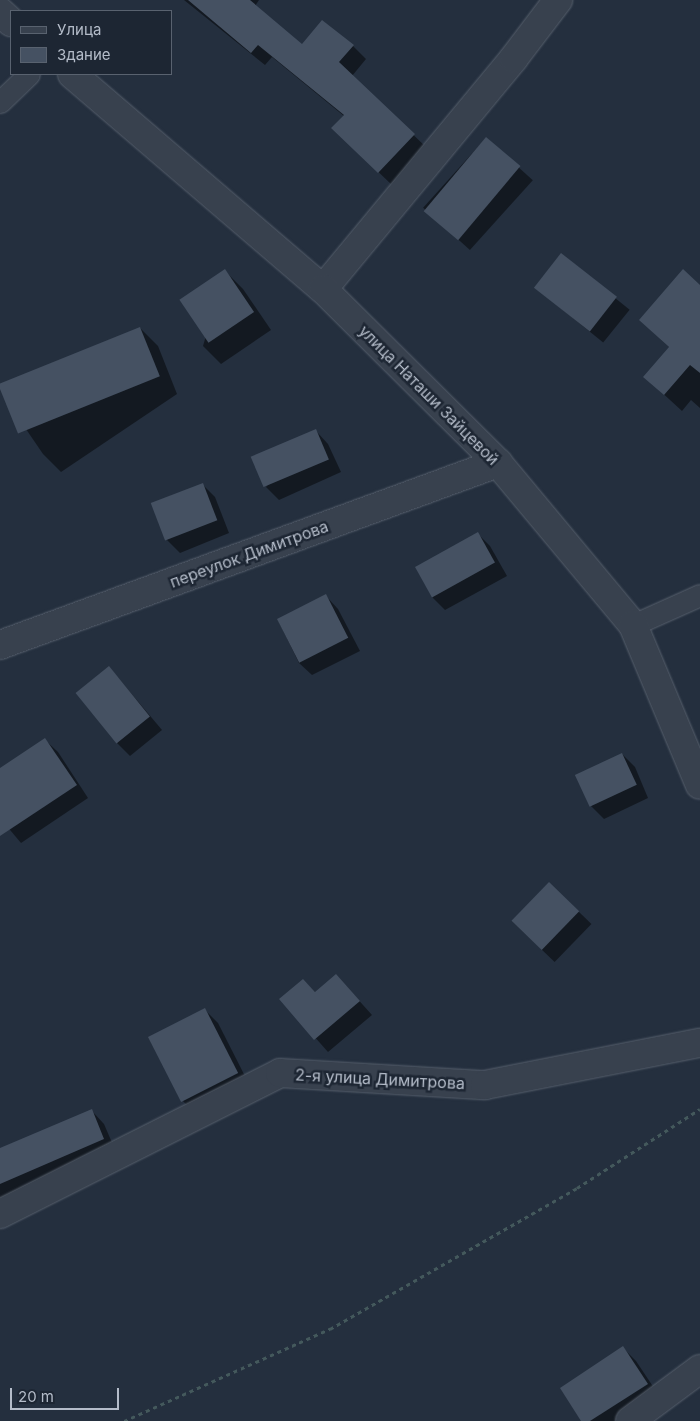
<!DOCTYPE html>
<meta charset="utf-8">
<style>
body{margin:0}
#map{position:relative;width:700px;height:1421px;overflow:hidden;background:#242f3e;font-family:Inter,sans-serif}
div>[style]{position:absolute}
.shadow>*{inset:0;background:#0007;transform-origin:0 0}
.building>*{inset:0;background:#455162;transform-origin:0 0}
.path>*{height:3px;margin-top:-1.5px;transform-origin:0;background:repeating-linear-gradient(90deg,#44595c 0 4px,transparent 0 8px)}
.roads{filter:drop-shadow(0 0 1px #565f6c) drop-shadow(0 0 1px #565f6c)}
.service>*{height:21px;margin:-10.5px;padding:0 10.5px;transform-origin:10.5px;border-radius:10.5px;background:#38414e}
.minor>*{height:28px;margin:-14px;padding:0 14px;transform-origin:14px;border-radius:14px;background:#38414e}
.tertiary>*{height:28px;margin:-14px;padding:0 14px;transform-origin:14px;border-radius:14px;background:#38414e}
span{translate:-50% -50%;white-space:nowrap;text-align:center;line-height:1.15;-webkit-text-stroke:5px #1d2633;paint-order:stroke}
.street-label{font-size:16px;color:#b4bcc9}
.legend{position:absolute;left:10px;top:10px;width:162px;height:65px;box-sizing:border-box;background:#1d2633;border:1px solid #59626f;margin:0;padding:6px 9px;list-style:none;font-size:15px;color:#b4bcc9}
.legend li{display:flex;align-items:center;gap:10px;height:25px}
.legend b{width:25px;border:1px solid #59626f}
.scale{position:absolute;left:10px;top:1388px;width:109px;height:22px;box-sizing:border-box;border:2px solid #b4bcc9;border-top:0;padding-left:6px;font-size:15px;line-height:18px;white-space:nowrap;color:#b4bcc9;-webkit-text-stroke:4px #1d2633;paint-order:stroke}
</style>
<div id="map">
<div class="shadow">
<div style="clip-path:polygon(184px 0,259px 0,255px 6px,303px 46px,353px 46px,366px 59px,352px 76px,427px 148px,392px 185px,346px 141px,344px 116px,272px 57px,265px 65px)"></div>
<div style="left:486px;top:138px;width:63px;height:94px;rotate:42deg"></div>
<div style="left:562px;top:255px;width:87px;height:42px;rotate:39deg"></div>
<div style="clip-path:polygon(225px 271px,243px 289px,271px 330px,221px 364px,203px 346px)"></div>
<div style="clip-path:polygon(700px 286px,700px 408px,691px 400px,682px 411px,645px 377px,670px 348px,640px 320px)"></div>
<div style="clip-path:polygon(140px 328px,158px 346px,177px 394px,61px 472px,43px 454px,15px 413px)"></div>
<div style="clip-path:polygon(316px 431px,328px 444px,341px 472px,279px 500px,266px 487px)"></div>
<div style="clip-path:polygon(202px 484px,215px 497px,229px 533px,180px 553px,167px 540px)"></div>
<div style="clip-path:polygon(477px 533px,490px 546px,507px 576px,445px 610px,432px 597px)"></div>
<div style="clip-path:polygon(326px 596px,338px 609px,360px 651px,312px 675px,299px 663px,278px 620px)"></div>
<div style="clip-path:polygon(109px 667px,162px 730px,130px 756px,117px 743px)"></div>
<div style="clip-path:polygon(45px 740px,58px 752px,88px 798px,21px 843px,0 818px,0 770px)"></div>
<div style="clip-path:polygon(622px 754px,635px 767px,648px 798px,604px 819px,591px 806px)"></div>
<div style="left:549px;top:883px;width:59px;height:53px;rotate:44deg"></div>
<div style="clip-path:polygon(336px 975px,372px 1015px,328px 1052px,281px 999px,303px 980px,316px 993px)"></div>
<div style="clip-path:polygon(205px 1010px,218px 1023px,250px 1086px,195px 1114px,183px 1101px)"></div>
<div style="clip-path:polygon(92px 1111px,104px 1124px,116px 1152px,0 1206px,0 1149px)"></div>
<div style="clip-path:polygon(623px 1348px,636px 1361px,660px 1397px,623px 1421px,582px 1421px)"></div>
</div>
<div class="building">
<div style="clip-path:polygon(188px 0,250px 0,302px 44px,322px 20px,354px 45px,339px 62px,415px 134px,378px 173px,331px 128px,344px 115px,258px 45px,251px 53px)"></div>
<div style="left:486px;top:137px;width:45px;height:97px;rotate:40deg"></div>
<div style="left:561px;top:253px;width:71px;height:44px;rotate:38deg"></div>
<div style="left:225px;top:269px;width:52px;height:55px;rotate:56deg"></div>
<div style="clip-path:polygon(683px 269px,700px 285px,700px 373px,690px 365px,664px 395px,643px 377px,669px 347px,639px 320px)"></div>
<div style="left:140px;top:327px;width:53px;height:153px;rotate:68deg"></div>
<div style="left:316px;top:429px;width:33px;height:71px;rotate:67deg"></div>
<div style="left:203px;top:483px;width:40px;height:56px;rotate:69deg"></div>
<div style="left:478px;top:532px;width:35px;height:72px;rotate:61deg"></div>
<div style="left:326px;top:594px;width:49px;height:55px;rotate:63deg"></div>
<div style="left:109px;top:666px;width:65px;height:43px;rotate:51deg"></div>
<div style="clip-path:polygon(45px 738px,77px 785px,0 836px,0 768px)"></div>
<div style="left:622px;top:753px;width:35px;height:52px;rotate:65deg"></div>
<div style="left:549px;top:882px;width:42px;height:54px;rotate:44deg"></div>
<div style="clip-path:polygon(336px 974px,360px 1001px,314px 1040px,279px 999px,303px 979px,315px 992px)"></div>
<div style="left:205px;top:1008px;width:73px;height:64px;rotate:63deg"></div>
<div style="clip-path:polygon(92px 1109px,104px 1139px,0 1184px,0 1148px)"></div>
<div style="clip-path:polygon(623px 1346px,648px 1384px,590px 1421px,581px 1421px,560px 1388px)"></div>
</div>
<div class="path">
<div style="left:124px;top:1421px;width:226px;rotate:-24.1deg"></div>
<div style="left:330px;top:1329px;width:284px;rotate:-29.7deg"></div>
<div style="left:577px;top:1188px;width:146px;rotate:-32.7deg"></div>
</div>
<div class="roads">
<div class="service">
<div style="left:0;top:102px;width:40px;rotate:-44deg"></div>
<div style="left:633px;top:625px;width:73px;rotate:-24.1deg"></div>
</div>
<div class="minor">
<div style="left:323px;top:289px;width:300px;rotate:-50.4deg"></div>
<div style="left:514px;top:58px;width:73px;rotate:-52.8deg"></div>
<div style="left:0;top:645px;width:530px;rotate:-20.08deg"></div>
<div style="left:0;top:1214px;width:313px;rotate:-26.7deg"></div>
<div style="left:280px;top:1073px;width:205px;rotate:3.4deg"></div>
<div style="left:485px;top:1085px;width:219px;rotate:-11.1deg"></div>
<div style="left:630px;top:1421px;width:87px;rotate:-36.6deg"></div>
</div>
<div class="tertiary">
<div style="left:0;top:12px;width:15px;rotate:42deg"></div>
<div style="left:72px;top:74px;width:330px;rotate:40.6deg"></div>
<div style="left:323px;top:289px;width:247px;rotate:44.8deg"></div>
<div style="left:498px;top:463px;width:211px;rotate:50.2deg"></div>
<div style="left:633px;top:625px;width:173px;rotate:67.3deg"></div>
</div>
</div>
<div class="street-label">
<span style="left:429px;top:395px;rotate:45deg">улица Наташи Зайцевой</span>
<span style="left:249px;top:554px;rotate:-20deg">переулок Димитрова</span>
<span style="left:380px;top:1079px;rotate:3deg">2-я улица Димитрова</span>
</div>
<ul class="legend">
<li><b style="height:6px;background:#38414e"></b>Улица</li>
<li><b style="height:14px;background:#455162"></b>Здание</li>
</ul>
<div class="scale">20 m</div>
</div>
